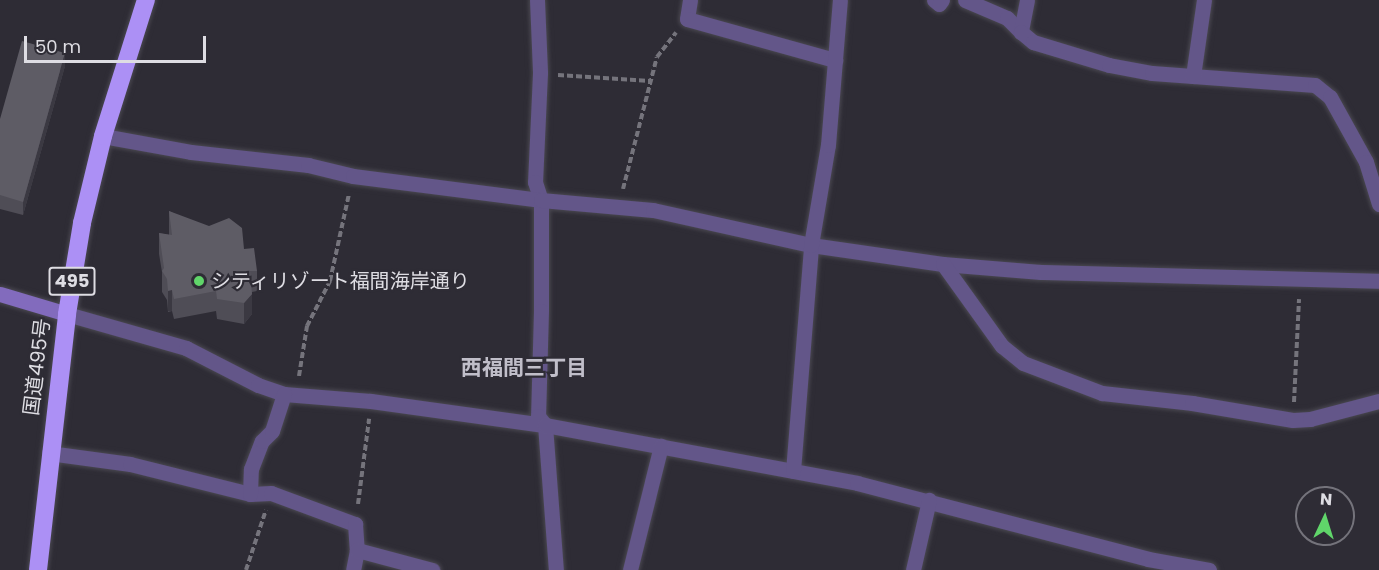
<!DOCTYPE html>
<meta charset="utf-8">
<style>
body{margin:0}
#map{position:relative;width:1379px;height:570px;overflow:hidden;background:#2e2c35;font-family:Poppins,"Noto Sans JP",sans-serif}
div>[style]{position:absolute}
.path>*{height:4px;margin-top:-2px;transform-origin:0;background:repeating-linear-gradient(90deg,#75747c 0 6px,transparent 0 9px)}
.roads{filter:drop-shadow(0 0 2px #4a4851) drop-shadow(0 0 2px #4a4851)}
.street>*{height:15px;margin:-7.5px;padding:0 7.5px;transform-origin:7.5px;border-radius:7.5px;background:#635689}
.secondary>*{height:15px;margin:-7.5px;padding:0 7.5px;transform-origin:7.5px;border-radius:7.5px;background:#826bbd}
.highway>*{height:18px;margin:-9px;padding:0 9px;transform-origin:9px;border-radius:9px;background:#ac90f5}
.wall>*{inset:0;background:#4f4d56}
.shaded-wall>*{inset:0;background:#3b3942;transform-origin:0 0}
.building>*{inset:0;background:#5e5c65}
.dots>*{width:16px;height:16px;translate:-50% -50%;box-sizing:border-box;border:3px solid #2e2c35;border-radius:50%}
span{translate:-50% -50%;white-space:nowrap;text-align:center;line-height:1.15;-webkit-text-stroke:4.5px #2e2c35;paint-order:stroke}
.shield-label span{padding:2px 4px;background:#2e2c35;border:2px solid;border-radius:4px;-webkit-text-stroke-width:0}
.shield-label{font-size:18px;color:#dedde3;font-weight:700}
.poi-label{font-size:20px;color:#dedde3}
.left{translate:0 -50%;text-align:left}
.street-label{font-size:20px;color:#dedde3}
.neighbourhood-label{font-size:21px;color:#c0bec9;font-weight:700}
.north{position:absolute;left:1295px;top:486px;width:60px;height:60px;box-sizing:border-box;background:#2e2c35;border:2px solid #74737b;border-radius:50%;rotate:4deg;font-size:16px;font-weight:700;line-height:24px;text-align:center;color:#dedde3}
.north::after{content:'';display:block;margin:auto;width:21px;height:27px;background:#60d56a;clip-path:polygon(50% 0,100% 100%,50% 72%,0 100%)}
.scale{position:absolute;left:24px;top:36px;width:182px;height:27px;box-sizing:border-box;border:3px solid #dedde3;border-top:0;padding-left:8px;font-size:18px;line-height:21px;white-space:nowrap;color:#dedde3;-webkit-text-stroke:4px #2e2c35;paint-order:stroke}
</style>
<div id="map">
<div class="path">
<div style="left:558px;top:75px;width:92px;rotate:3.7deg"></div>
<div style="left:623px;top:189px;width:136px;rotate:-75.6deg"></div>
<div style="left:657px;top:57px;width:31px;rotate:-52deg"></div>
<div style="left:299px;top:376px;width:51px;rotate:-80.9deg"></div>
<div style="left:307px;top:326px;width:51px;rotate:-62.9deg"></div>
<div style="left:330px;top:281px;width:89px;rotate:-77.7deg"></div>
<div style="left:1294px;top:402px;width:103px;rotate:-87.2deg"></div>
<div style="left:358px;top:504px;width:86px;rotate:-82.6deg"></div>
<div style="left:246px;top:570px;width:63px;rotate:-71.6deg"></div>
</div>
<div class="roads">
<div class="street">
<div style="left:537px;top:0;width:73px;rotate:87.6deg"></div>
<div style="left:540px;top:73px;width:109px;rotate:92.6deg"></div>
<div style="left:535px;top:182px;width:19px;rotate:72deg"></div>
<div style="left:541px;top:200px;width:111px;rotate:90deg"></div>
<div style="left:541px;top:311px;width:105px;rotate:91.6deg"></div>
<div style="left:538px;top:416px;width:11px;rotate:52deg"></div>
<div style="left:545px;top:425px;width:145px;rotate:85.7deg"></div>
<div style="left:690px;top:0;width:19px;rotate:99deg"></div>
<div style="left:687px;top:19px;width:154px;rotate:15.5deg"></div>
<div style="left:934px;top:0;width:6px;rotate:39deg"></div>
<div style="left:939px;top:4px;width:5px;rotate:-53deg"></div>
<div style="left:965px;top:0;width:46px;rotate:23.2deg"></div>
<div style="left:1007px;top:18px;width:20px;rotate:45deg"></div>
<div style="left:1027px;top:0;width:33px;rotate:101deg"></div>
<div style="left:1021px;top:32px;width:16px;rotate:40deg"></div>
<div style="left:1033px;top:42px;width:79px;rotate:16.8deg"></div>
<div style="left:1109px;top:65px;width:44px;rotate:10.5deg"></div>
<div style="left:1152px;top:73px;width:163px;rotate:4.2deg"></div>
<div style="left:1315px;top:85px;width:19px;rotate:39deg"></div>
<div style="left:1330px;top:97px;width:74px;rotate:61deg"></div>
<div style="left:1366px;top:162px;width:44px;rotate:72.8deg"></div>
<div style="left:1193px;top:76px;width:77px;rotate:-81.8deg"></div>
<div style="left:103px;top:136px;width:89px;rotate:10.3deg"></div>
<div style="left:191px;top:152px;width:118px;rotate:6.3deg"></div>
<div style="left:308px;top:165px;width:46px;rotate:13.7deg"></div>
<div style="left:353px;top:176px;width:190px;rotate:7.3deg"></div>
<div style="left:541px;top:200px;width:112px;rotate:5.1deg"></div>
<div style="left:653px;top:210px;width:162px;rotate:12.5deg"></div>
<div style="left:811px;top:245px;width:133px;rotate:8.2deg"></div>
<div style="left:943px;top:264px;width:98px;rotate:4.7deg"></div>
<div style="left:1041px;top:272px;width:338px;rotate:1.5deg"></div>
<div style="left:943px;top:264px;width:101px;rotate:54.3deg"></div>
<div style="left:1002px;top:346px;width:27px;rotate:39deg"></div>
<div style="left:1023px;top:363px;width:85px;rotate:20.8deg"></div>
<div style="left:1102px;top:393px;width:91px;rotate:6.3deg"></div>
<div style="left:1192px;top:403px;width:102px;rotate:9.6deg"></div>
<div style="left:1293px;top:420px;width:17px;rotate:-3deg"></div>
<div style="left:1310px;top:419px;width:71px;rotate:-14.6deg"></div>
<div style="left:67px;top:314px;width:124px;rotate:15.9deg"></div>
<div style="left:186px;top:348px;width:81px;rotate:27.2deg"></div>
<div style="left:258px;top:385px;width:28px;rotate:19deg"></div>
<div style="left:284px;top:394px;width:87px;rotate:4.6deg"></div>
<div style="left:371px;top:401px;width:176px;rotate:7.9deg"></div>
<div style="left:545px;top:425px;width:317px;rotate:10.5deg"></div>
<div style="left:857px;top:483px;width:301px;rotate:14.6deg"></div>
<div style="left:1148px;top:559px;width:62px;rotate:10.2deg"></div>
<div style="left:49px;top:453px;width:82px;rotate:7.7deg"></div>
<div style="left:130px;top:464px;width:124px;rotate:14deg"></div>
<div style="left:250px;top:494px;width:21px;rotate:-3deg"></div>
<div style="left:271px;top:493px;width:90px;rotate:20.3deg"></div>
<div style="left:355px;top:524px;width:26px;rotate:86deg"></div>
<div style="left:357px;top:550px;width:20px;rotate:101deg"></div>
<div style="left:793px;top:471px;width:227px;rotate:-85.4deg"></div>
<div style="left:811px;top:245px;width:101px;rotate:-80.4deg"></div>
<div style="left:828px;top:145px;width:145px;rotate:-85.3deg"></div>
<div style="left:250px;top:494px;width:25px;rotate:-88deg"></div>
<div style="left:251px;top:469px;width:30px;rotate:-69deg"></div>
<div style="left:262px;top:441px;width:14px;rotate:-45deg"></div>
<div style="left:272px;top:431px;width:39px;rotate:-72deg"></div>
<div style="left:357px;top:550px;width:78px;rotate:14.9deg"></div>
<div style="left:630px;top:570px;width:128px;rotate:-76deg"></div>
<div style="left:913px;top:570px;width:72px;rotate:-77.1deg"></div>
</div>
<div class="secondary">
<div style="left:0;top:294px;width:70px;rotate:16.6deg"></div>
</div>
<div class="highway">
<div style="left:38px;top:570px;width:258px;rotate:-83.5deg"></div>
<div style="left:67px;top:314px;width:92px;rotate:-80.6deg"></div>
<div style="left:82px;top:223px;width:89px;rotate:-76.4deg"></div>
<div style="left:103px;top:136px;width:143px;rotate:-72.5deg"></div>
</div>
</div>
<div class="wall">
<div style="clip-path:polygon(65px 66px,23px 215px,0 209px,0 119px)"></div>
<div style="clip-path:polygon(169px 211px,244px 249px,257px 271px,257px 291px,252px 292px,252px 314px,244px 324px,217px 319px,216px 311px,174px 319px,172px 311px,168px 312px,167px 300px,162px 292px,162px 272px,159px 254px,159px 233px,169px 235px)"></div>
</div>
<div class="shaded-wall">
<div style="clip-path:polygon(65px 53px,65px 66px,23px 215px,23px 202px)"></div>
<div style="left:172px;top:290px;width:21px;height:4px;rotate:90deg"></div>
<div style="clip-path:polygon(252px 294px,252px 314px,244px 324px,244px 303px)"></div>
</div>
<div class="building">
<div style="clip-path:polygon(22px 41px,65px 53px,23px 202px,0 195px,0 119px)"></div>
<div style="clip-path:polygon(169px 211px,209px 226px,229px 218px,242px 228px,244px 249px,254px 248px,257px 271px,250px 271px,252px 294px,244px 303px,217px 299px,216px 291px,174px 299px,172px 290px,168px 291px,167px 279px,162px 271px,164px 268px,159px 233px,172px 235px)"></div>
</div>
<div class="dots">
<div style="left:199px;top:281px;background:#60d56a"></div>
</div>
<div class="shield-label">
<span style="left:72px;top:281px">495</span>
</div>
<div class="poi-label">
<span class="left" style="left:211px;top:281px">シティリゾート福間海岸通り</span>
</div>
<div class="street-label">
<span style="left:37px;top:367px;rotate:-83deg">国道495号</span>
</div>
<div class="neighbourhood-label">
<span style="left:524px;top:368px">西福間三丁目</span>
</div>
<div class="north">N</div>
<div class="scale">50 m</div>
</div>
